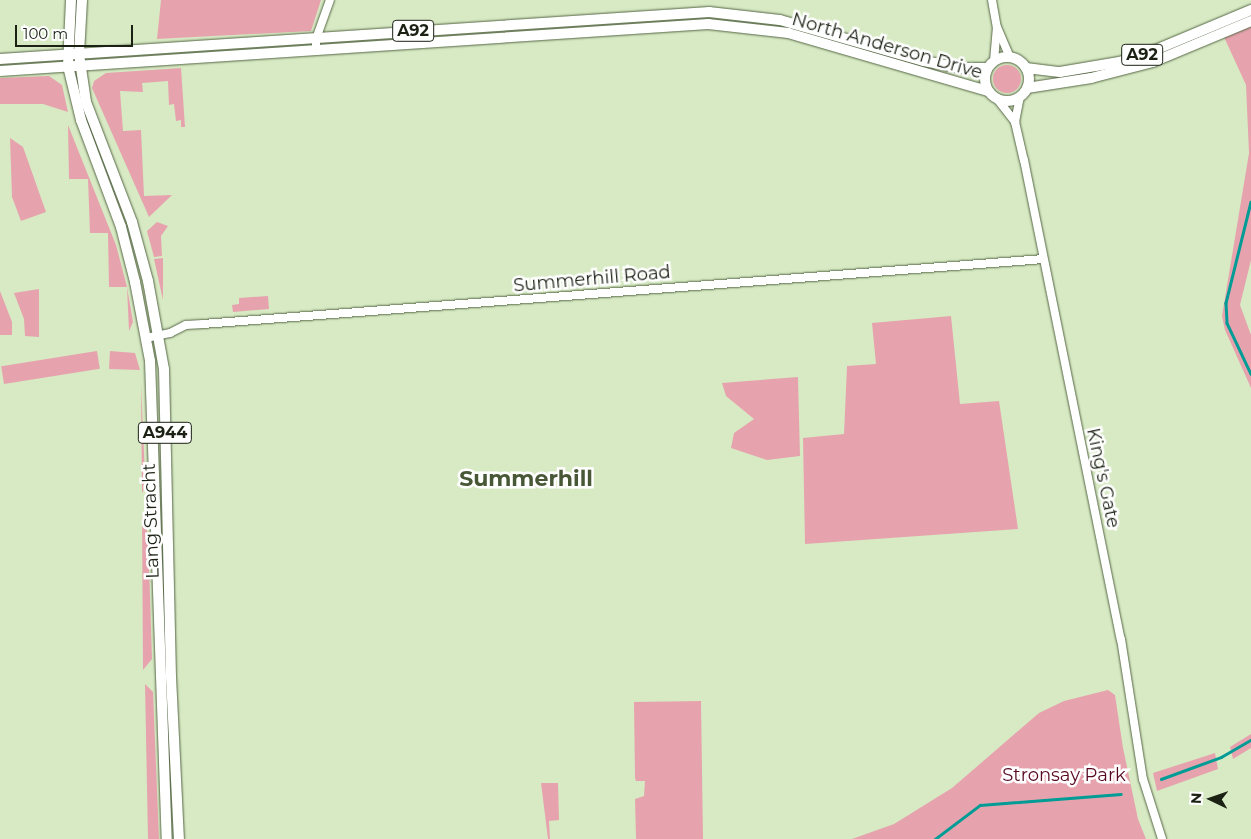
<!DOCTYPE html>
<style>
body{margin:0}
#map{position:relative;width:1251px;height:839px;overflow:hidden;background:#d7eac4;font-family:Montserrat,sans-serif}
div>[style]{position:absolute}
.green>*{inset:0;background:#e6a3ad;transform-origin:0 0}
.round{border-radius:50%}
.stream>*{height:2.5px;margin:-1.25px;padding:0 1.25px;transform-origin:1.25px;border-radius:1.25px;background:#019c95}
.roads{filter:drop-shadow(0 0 1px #566745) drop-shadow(0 0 1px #566745)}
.tertiary>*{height:8px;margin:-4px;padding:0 4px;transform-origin:4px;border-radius:4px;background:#fff}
.primary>*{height:10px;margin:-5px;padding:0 5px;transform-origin:5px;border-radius:5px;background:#fff}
.primary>.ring{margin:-5px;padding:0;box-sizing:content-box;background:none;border:10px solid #fff;border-radius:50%}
span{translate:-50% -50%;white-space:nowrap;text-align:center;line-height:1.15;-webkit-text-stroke:5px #fff;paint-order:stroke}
.shield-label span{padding:1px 4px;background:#fff;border:1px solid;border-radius:4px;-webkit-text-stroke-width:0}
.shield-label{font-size:16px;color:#1b2214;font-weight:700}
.street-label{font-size:18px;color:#1b2214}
.park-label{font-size:18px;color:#580922}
.district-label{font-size:22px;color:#485837;font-weight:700}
.north{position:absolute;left:1186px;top:774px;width:50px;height:50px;-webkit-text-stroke:4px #fff;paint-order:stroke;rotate:273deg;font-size:14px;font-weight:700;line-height:20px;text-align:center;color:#1b2214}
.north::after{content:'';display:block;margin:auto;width:18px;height:22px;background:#1b2214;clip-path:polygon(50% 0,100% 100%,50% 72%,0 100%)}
.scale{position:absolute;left:15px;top:25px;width:118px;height:22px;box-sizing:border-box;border:2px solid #1b2214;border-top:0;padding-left:6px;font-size:15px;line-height:18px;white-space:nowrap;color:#1b2214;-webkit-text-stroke:4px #fff;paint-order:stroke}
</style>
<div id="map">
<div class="green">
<div style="clip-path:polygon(161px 0,321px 0,311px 31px,157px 39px)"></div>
<div style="clip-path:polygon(1251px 26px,1251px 260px,1240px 305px,1251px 335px,1251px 388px,1225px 330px,1222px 316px,1249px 153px,1246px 85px,1224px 37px)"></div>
<div class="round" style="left:993px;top:65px;width:28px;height:28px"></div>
<div style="clip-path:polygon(181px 68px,185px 127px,181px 127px,181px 120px,176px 121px,174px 104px,169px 105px,168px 81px,142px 83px,143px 92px,120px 91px,123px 131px,141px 130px,144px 196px,172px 195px,149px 217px,92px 88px,94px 81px,106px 73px)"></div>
<div style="clip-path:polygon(49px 76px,62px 85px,68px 112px,43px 104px,0 104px,0 78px)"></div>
<div style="clip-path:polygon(68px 125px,116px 245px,127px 287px,133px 322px,129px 331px,127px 287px,109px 287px,108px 233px,90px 233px,88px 179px,69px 179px)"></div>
<div style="clip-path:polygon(10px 138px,23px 147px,46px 212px,21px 221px,12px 197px)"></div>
<div style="clip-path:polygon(157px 222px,168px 226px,161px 236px,162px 256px,154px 257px,147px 231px)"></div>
<div style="clip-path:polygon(163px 258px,163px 300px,154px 259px)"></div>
<div style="clip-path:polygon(39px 289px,39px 337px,25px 336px,24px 319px,14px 293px)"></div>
<div style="clip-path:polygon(0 291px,12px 322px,12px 335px,0 335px)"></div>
<div style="clip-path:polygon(268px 296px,269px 309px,233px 312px,232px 305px,239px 304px,239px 298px)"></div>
<div style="clip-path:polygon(951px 316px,960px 404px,999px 401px,1018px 529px,805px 544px,803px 438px,844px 434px,847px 366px,876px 364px,872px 323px)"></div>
<div style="left:97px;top:351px;width:18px;height:97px;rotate:81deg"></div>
<div style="clip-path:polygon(110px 351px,135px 353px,140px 370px,109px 369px)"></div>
<div style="clip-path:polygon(798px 377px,800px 456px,767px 460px,731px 448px,734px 433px,754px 419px,726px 396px,722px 383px)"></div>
<div style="clip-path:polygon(141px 384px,145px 476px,143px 492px,142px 492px)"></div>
<div style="clip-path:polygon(142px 514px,148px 534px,152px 659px,143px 670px)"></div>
<div style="clip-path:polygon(145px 684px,153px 692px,159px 839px,148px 839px)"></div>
<div style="clip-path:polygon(1108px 690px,1115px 695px,1123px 748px,1138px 819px,1146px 839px,852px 839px,894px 824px,952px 788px,1039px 713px,1064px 701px)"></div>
<div style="clip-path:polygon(701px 701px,703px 839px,636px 839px,635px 799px,644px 796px,645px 781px,636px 781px,635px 778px,634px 702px)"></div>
<div style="clip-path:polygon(1251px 734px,1251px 748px,1233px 759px,1230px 747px)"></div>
<div style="clip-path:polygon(1215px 753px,1218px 769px,1157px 791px,1153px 773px)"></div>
<div style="clip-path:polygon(541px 783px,558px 783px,559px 820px,549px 821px,550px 839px,548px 839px)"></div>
</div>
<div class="stream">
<div style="left:1251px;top:202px;width:104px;rotate:103.9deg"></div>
<div style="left:1226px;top:303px;width:20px;rotate:87deg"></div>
<div style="left:1227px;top:323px;width:56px;rotate:64.8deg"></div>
<div style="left:1161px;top:779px;width:64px;rotate:-20.1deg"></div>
<div style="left:1221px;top:757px;width:34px;rotate:-30deg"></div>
<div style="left:935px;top:839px;width:56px;rotate:-37.1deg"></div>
<div style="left:980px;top:805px;width:141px;rotate:-4.5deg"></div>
</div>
<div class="roads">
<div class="tertiary">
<div style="left:992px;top:0;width:27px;rotate:80deg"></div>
<div style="left:997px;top:27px;width:33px;rotate:67deg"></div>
<div style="left:316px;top:49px;width:10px;rotate:-90deg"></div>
<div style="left:316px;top:39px;width:41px;rotate:-70.3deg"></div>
<div style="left:994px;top:61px;width:33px;rotate:-85deg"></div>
<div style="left:998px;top:100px;width:28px;rotate:52deg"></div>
<div style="left:1015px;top:122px;width:39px;rotate:77deg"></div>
<div style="left:1024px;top:160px;width:489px;rotate:78.6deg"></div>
<div style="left:1121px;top:639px;width:142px;rotate:81.1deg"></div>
<div style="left:1143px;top:779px;width:63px;rotate:72.4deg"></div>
<div style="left:1015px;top:122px;width:25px;rotate:-79deg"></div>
<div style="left:146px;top:338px;width:25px;rotate:-12deg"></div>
<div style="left:170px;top:333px;width:18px;rotate:-27deg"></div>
<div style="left:186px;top:325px;width:17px;rotate:-3deg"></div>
<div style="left:203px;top:324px;width:843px;rotate:-4.42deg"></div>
</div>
<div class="primary">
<div style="left:71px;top:0;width:66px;rotate:92.6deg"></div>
<div style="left:68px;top:66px;width:56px;rotate:76.5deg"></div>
<div style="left:81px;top:120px;width:114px;rotate:69.5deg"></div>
<div style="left:121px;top:227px;width:57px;rotate:75.7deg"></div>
<div style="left:135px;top:282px;width:80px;rotate:79.2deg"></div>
<div style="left:150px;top:361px;width:478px;rotate:88deg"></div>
<div style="left:82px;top:0;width:54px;rotate:93.2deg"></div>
<div style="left:79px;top:54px;width:49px;rotate:81.7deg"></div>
<div style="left:86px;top:102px;width:129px;rotate:69deg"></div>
<div style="left:132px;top:222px;width:61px;rotate:74.8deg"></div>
<div style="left:148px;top:281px;width:89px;rotate:79.7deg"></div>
<div style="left:164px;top:369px;width:308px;rotate:88.7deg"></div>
<div style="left:171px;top:677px;width:162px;rotate:87.2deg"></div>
<div class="ring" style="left:985px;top:57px;width:34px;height:34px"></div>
<div style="left:0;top:59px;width:711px;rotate:-3.79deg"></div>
<div style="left:709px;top:12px;width:71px;rotate:6.4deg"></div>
<div style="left:780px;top:20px;width:150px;rotate:15.9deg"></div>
<div style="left:924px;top:61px;width:38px;rotate:11deg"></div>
<div style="left:961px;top:68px;width:26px"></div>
<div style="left:1026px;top:68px;width:34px;rotate:7deg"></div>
<div style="left:1060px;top:72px;width:60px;rotate:-9.6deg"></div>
<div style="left:1119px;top:62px;width:30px;rotate:-17deg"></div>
<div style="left:1148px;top:53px;width:112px;rotate:-22.7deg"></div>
<div style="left:0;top:71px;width:710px;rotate:-3.8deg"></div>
<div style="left:708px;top:24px;width:81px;rotate:6.4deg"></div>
<div style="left:788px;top:33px;width:208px;rotate:16.2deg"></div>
<div style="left:1027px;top:88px;width:65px;rotate:-8.9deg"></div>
<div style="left:1091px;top:78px;width:64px;rotate:-14.5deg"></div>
<div style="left:1153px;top:62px;width:106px;rotate:-22.7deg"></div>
</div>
</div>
<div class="shield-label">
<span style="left:413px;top:31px">A92</span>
<span style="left:1142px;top:55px">A92</span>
<span style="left:165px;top:433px">A944</span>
</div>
<div class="street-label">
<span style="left:887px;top:46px;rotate:16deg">North Anderson Drive</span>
<span style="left:592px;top:279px;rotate:-5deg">Summerhill Road</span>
<span style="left:1103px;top:478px;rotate:78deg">King's Gate</span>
<span style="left:151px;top:521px;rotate:-92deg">Lang Stracht</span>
</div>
<div class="park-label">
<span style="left:1064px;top:775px">Stronsay Park</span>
</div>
<div class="district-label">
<span style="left:526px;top:479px">Summerhill</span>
</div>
<div class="north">N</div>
<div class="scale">100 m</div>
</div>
